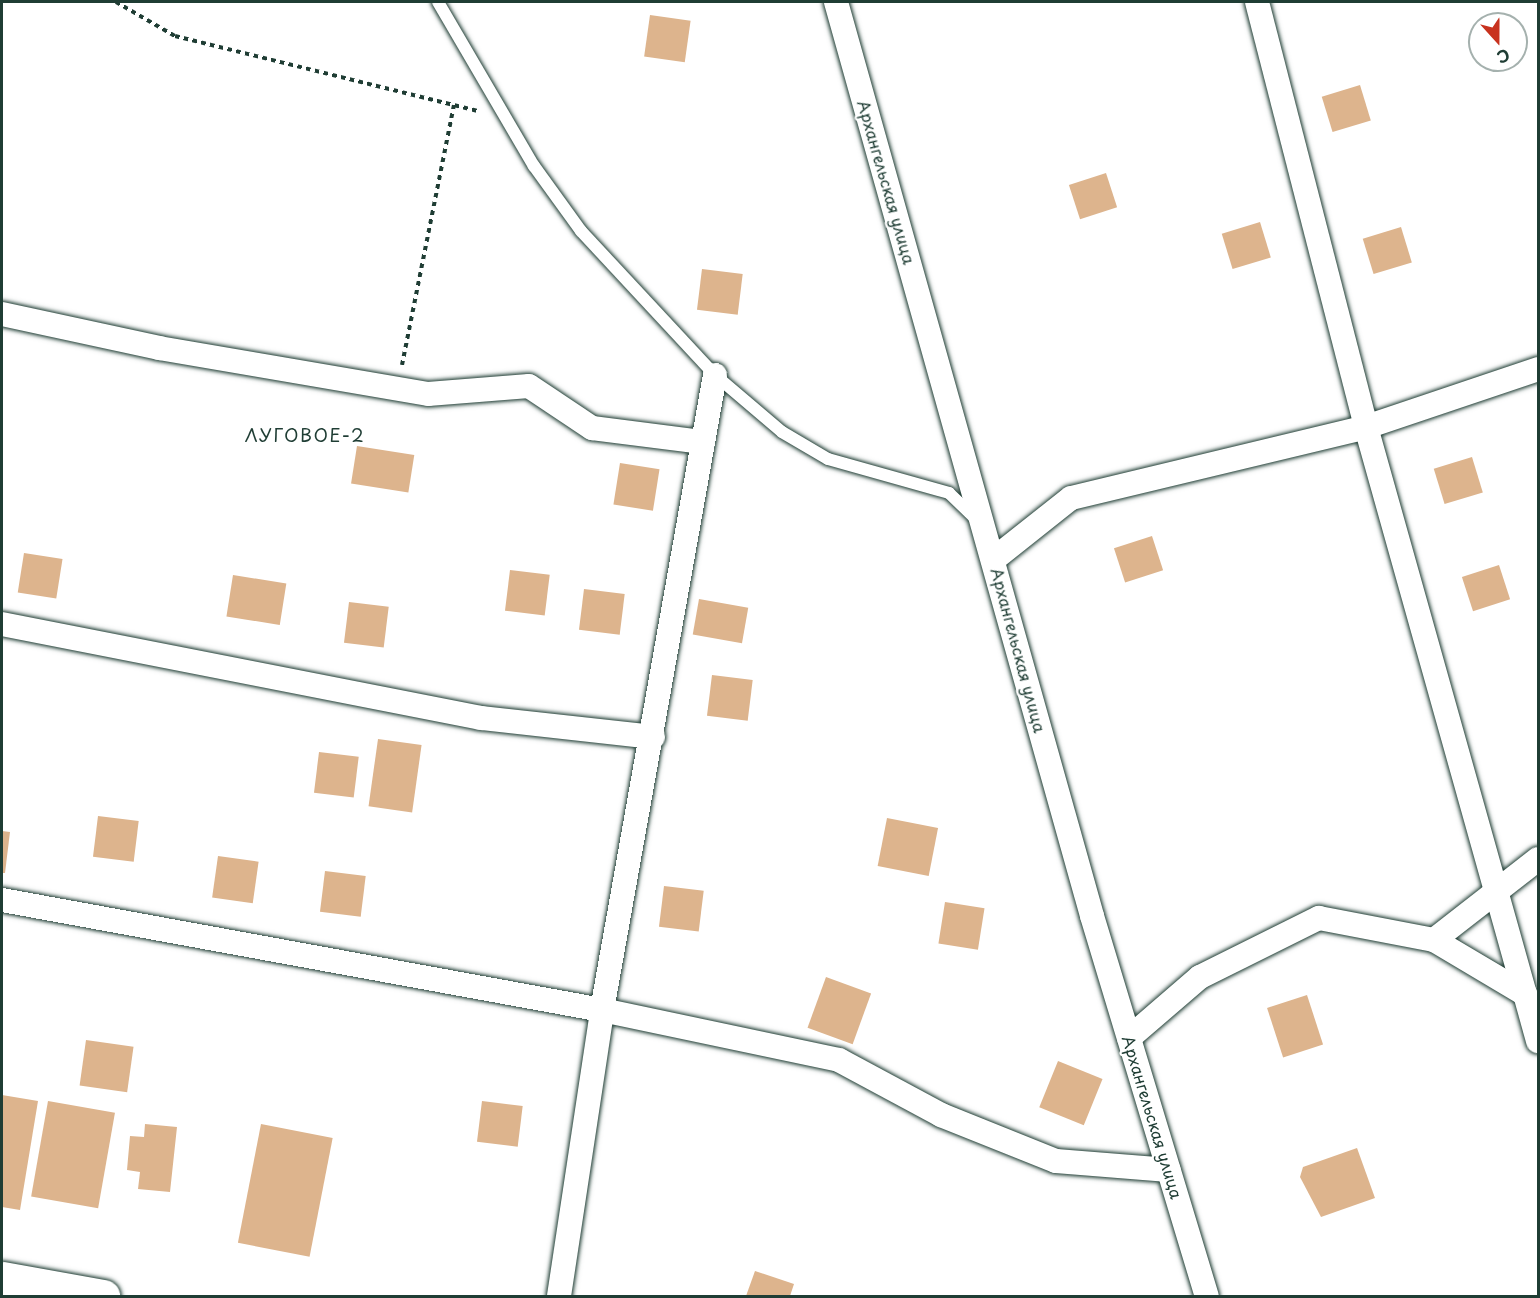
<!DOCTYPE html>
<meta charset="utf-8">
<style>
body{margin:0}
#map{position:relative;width:1540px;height:1298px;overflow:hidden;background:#fff;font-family:"Playpen Sans",sans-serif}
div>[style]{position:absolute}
.building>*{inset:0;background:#ddb48d;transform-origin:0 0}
.path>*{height:4px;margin-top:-2px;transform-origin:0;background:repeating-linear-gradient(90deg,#1f3d34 0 4.5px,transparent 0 9px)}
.roads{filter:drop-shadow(0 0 2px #1f3d34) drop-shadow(0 0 2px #1f3d34)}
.lane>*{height:12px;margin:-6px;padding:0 6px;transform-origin:6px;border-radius:6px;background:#fff}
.street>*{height:24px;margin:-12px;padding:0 12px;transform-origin:12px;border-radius:12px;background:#fff}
.secondary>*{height:33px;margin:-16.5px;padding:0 16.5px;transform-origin:16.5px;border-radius:16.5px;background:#fff}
span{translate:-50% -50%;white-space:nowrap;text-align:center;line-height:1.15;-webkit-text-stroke:4.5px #fff;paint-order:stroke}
.street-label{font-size:16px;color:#1f3d34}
.neighbourhood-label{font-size:18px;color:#1f3d34;letter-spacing:1.5px}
.frame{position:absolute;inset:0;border:3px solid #1f3d34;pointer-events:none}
.north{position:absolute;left:1468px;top:12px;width:60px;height:60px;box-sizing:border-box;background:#fff;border:2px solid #a5b1ae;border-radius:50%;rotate:159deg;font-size:16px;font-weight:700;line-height:24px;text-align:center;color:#1f3d34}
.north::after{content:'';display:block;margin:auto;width:21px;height:27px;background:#c8321e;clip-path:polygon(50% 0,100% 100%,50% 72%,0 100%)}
</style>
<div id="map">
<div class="building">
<div style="left:650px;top:15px;width:41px;height:42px;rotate:8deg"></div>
<div style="left:1360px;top:85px;width:37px;height:40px;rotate:73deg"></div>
<div style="left:1106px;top:173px;width:36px;height:39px;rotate:72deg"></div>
<div style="left:1260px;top:222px;width:37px;height:40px;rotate:73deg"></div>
<div style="left:1401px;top:227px;width:37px;height:40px;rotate:73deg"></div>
<div style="left:702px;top:269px;width:41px;height:41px;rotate:7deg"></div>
<div style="left:357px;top:446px;width:58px;height:38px;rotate:9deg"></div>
<div style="left:1472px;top:457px;width:37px;height:40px;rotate:73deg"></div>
<div style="left:620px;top:463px;width:40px;height:42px;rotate:9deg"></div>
<div style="left:1152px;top:536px;width:36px;height:40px;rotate:72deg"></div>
<div style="left:24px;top:553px;width:39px;height:40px;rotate:9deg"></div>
<div style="left:1499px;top:565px;width:36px;height:39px;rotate:72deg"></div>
<div style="left:510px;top:570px;width:40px;height:41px;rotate:7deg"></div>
<div style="left:233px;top:575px;width:54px;height:42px;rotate:9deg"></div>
<div style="left:584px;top:589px;width:41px;height:41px;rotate:7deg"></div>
<div style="left:699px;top:599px;width:50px;height:36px;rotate:10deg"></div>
<div style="left:349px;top:602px;width:40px;height:41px;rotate:7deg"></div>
<div style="left:712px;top:675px;width:41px;height:41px;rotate:7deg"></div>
<div style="left:378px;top:739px;width:44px;height:68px;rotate:8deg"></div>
<div style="left:319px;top:752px;width:40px;height:41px;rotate:7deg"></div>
<div style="left:98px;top:816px;width:41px;height:41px;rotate:7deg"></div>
<div style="left:887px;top:818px;width:52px;height:49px;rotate:11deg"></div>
<div style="clip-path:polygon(2px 831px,10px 832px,5px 873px,2px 873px)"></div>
<div style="left:218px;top:856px;width:41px;height:42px;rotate:8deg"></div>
<div style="left:325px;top:871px;width:41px;height:41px;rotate:7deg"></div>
<div style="left:664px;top:886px;width:40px;height:41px;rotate:7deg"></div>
<div style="left:945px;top:902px;width:40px;height:42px;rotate:9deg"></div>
<div style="left:826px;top:977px;width:48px;height:54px;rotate:20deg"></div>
<div style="left:1307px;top:995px;width:52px;height:42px;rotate:72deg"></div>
<div style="left:86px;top:1040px;width:48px;height:46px;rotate:8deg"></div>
<div style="left:1058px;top:1061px;width:48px;height:50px;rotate:22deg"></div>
<div style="clip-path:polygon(2px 1095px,38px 1101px,20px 1210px,2px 1207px)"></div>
<div style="left:48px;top:1101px;width:68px;height:97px;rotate:10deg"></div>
<div style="left:482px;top:1101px;width:41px;height:41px;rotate:7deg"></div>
<div style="clip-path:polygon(145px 1124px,177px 1127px,170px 1192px,138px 1189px,140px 1172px,127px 1170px,130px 1136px,144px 1137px)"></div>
<div style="left:261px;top:1124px;width:73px;height:121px;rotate:11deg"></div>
<div style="clip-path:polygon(1357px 1148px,1375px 1198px,1321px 1217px,1300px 1177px,1303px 1167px)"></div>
<div style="clip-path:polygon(755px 1271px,794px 1284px,790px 1296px,746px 1296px)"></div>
</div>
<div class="path">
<div style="left:116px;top:2px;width:68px;rotate:30deg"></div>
<div style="left:175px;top:36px;width:313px;rotate:13.9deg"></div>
<div style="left:402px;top:365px;width:265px;rotate:-78.7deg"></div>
</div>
<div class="roads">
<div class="lane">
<div style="left:438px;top:2px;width:190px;rotate:59.7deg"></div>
<div style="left:534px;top:166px;width:80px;rotate:54.1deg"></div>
<div style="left:581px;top:231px;width:197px;rotate:47.1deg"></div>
<div style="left:715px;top:375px;width:88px;rotate:40.4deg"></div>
<div style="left:782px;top:432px;width:53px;rotate:30.4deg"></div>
<div style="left:828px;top:459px;width:126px;rotate:15.7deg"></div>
<div style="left:949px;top:493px;width:37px;rotate:44deg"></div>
</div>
<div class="street">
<div style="left:836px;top:2px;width:949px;rotate:74.35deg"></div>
<div style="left:1092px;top:916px;width:397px;rotate:73.2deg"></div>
<div style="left:1257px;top:2px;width:439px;rotate:75.6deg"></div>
<div style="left:1366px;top:427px;width:589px;rotate:74.34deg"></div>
<div style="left:2px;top:314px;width:161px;rotate:12.2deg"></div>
<div style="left:159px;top:348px;width:273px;rotate:9.7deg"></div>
<div style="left:428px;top:394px;width:101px;rotate:-4.5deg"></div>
<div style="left:529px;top:386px;width:76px;rotate:33.7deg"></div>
<div style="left:592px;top:428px;width:112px;rotate:7.2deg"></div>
<div style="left:994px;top:559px;width:98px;rotate:-38.4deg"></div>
<div style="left:1071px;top:498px;width:303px;rotate:-13.5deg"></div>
<div style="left:1366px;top:427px;width:182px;rotate:-18.6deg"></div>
<div style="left:2px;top:624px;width:488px;rotate:11.1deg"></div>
<div style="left:481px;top:718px;width:173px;rotate:6.3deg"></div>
<div style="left:2px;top:900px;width:610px;rotate:10.39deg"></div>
<div style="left:602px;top:1010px;width:242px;rotate:11.9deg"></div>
<div style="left:839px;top:1060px;width:116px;rotate:28.3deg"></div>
<div style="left:941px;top:1115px;width:124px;rotate:21.8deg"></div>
<div style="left:1056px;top:1161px;width:113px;rotate:4.6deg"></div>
<div style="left:1434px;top:940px;width:106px;rotate:30.7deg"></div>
<div style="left:1525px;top:994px;width:49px;rotate:74.5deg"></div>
<div style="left:1129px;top:1038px;width:94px;rotate:-40.7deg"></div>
<div style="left:1200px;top:977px;width:133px;rotate:-26.4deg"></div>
<div style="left:1319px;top:918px;width:117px;rotate:10.8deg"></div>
<div style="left:1434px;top:940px;width:132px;rotate:-37.9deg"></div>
<div style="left:559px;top:1296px;width:289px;rotate:-81.4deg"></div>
<div style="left:602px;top:1010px;width:645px;rotate:-79.91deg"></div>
</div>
<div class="secondary">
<div style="left:2px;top:1278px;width:103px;rotate:10.1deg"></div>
</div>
</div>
<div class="street-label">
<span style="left:887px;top:182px;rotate:74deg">Архангельская улица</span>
<span style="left:1019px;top:650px;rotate:75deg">Архангельская улица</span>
<span style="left:1153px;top:1117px;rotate:73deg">Архангельская улица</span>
</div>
<div class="neighbourhood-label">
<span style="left:305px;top:435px">ЛУГОВОЕ-2</span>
</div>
<div class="frame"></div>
<div class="north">С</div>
</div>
